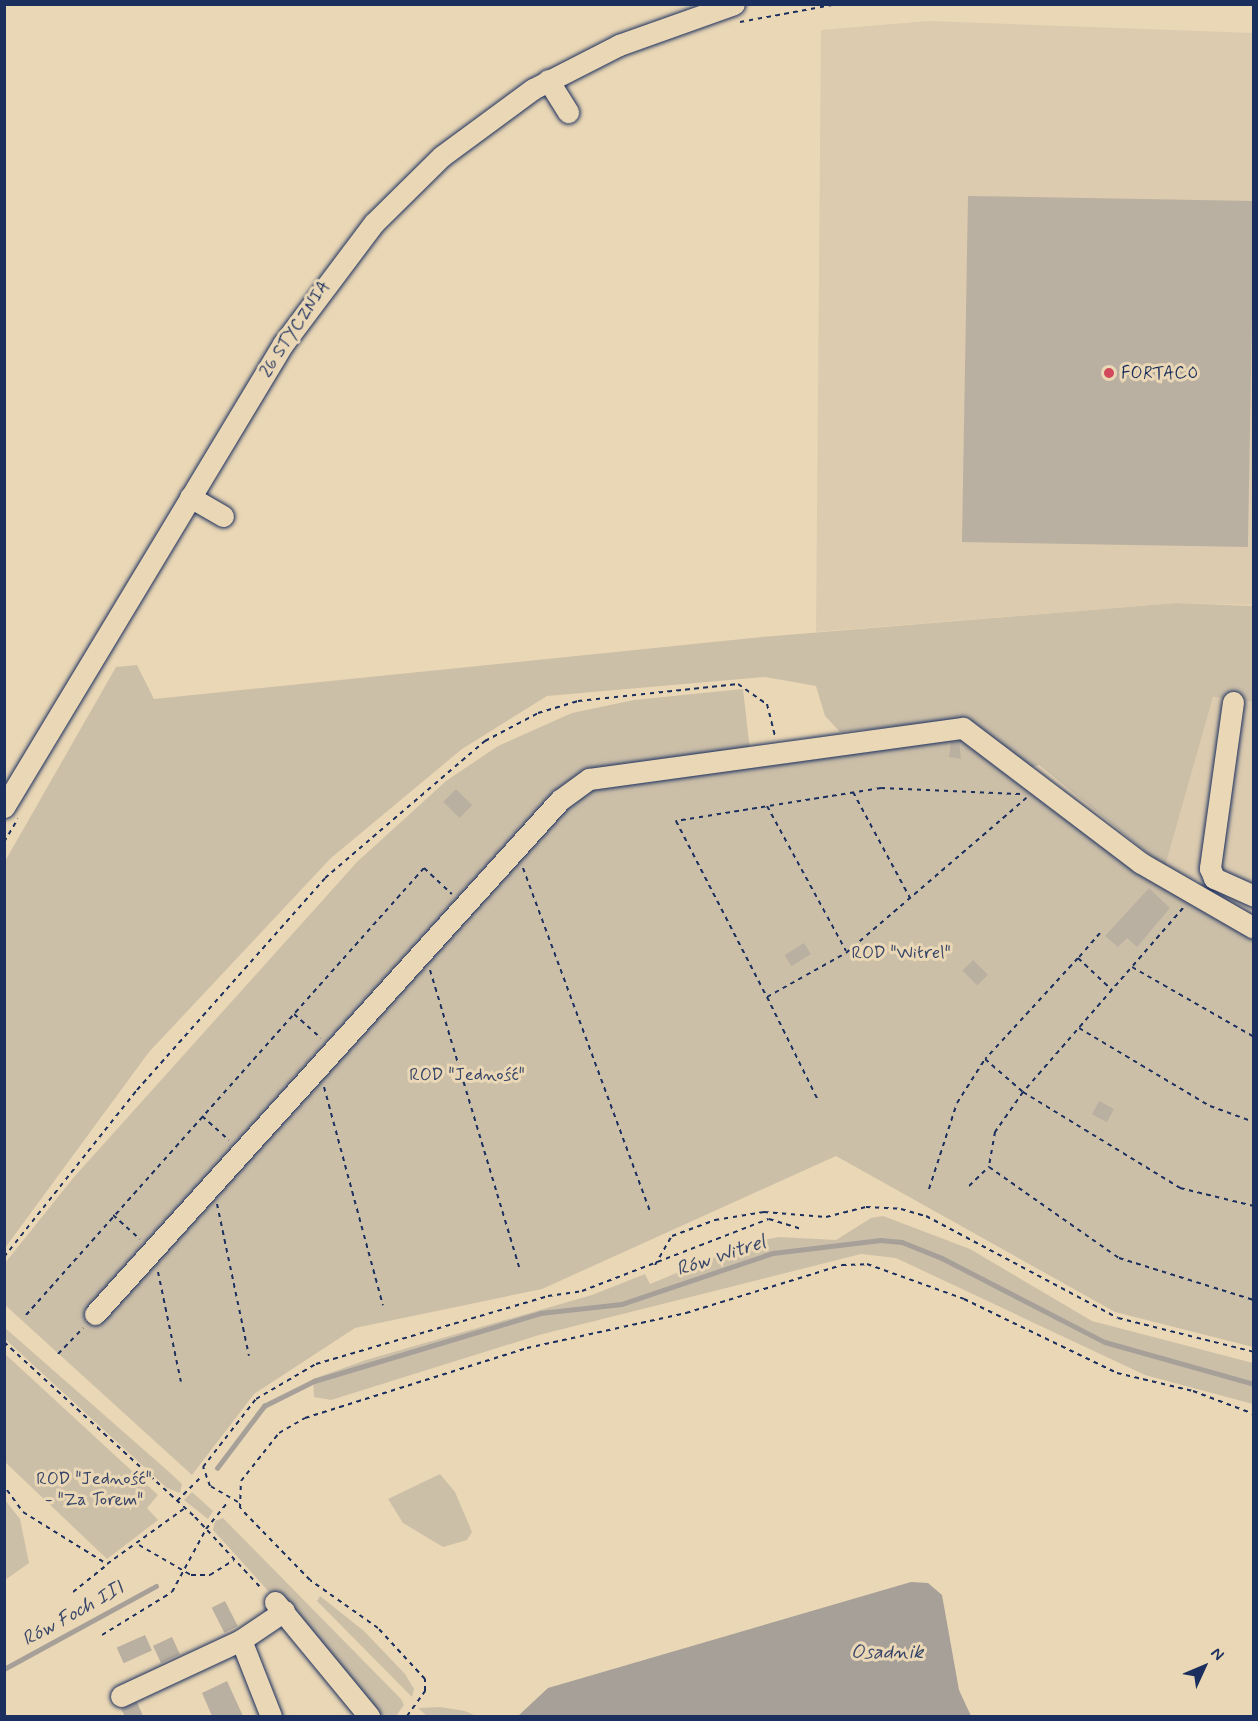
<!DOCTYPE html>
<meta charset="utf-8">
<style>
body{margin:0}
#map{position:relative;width:1258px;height:1721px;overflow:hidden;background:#ead7b5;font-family:Mynerve,sans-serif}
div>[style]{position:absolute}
.built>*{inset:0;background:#dccbaf}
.green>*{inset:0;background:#ccbfa8}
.water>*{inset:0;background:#a6a099}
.stream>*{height:4.5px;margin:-2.25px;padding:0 2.25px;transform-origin:2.25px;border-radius:2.25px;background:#a6a099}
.building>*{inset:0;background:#bab0a1;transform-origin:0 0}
.path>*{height:2px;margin-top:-1px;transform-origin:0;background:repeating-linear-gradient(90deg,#1b2f5e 0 4.5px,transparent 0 9px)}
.roads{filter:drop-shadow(0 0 2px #1b2f5e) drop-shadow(0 0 2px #1b2f5e)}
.minor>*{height:21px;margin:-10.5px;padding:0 10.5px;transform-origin:10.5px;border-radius:10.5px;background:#ead7b5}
.dots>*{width:16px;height:16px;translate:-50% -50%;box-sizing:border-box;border:3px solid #ead7b5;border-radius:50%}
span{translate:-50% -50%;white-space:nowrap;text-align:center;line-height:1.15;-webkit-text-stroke:6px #ead7b5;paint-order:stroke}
.street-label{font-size:18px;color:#1b2f5e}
.poi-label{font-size:18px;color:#1b2f5e}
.left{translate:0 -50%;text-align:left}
.park-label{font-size:18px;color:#364569}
.water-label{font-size:20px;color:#37466a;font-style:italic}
.frame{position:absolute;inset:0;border:6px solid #1b2f5e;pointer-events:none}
.north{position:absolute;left:1174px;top:1637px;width:60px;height:60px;-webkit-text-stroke:4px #ead7b5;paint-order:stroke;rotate:46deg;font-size:16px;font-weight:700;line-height:24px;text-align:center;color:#1b2f5e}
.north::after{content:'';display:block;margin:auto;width:21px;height:27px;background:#1b2f5e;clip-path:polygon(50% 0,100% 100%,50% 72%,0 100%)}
</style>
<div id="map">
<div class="built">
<div style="clip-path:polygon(929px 21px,1253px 33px,1253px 605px,1176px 603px,816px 632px,821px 30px)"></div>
<div style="clip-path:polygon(1213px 697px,1253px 702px,1253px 902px,1165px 867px)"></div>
</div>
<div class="green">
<div style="clip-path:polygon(1176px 603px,1253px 606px,1253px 702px,1213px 697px,1165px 867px,1039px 765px,1027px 769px,963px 720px,840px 732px,825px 716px,816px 686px,765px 677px,547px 696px,462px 749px,331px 858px,149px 1052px,5px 1248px,4px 863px,116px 667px,137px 665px,154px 699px,762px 637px)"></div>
<div style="clip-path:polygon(743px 689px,751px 759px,937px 736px,974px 740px,1253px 931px,1253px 1347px,1115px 1312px,836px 1156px,542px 1289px,355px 1328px,254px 1394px,192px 1475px,5px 1305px,5px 1263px,74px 1177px,357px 862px,446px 781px,498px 746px,572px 713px,634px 700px)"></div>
<div style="clip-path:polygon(883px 1216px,970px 1249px,1092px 1321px,1253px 1363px,1253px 1404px,1145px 1375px,896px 1258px,861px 1254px,539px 1335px,331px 1400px,314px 1397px,313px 1379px,366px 1360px,592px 1295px,645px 1274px,650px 1284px,752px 1242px,779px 1237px,836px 1240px,871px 1218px)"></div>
<div style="clip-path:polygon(4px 1327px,168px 1471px,182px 1484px,180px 1493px,167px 1488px,5px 1339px)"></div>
<div style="clip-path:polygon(4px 1353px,158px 1495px,147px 1508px,158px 1520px,107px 1559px,5px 1462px)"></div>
<div style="clip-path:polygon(440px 1474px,455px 1492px,472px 1532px,467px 1540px,443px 1547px,403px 1523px,388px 1499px)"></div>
<div style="clip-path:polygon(192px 1492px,213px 1511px,208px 1519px,184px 1500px)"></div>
<div style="clip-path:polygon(5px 1500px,20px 1519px,29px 1563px,5px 1580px)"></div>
<div style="clip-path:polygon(223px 1518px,401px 1699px,404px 1705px,396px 1716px,375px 1716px,355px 1687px,213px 1530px,215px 1521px)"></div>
<div style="clip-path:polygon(320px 1596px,364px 1631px,405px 1674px,414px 1689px,412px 1697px,317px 1601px)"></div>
<div style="clip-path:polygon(440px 1707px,465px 1711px,476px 1716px,427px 1716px,418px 1708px)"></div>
</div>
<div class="water">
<div style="clip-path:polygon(911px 1582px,928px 1583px,942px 1595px,959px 1690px,971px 1716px,518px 1716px,548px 1688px)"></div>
</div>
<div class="stream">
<div style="left:217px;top:1468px;width:78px;rotate:-52.8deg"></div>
<div style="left:264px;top:1406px;width:56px;rotate:-26.6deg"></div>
<div style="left:314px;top:1381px;width:236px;rotate:-16.7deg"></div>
<div style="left:540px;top:1313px;width:82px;rotate:-6.3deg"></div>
<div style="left:622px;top:1304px;width:159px;rotate:-18.7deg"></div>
<div style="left:773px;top:1253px;width:108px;rotate:-6.9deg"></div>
<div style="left:880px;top:1240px;width:22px;rotate:5deg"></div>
<div style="left:902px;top:1242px;width:43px;rotate:21.8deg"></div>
<div style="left:942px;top:1258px;width:183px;rotate:27.3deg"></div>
<div style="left:1105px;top:1342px;width:155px;rotate:15.7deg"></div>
<div style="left:4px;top:1669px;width:173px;rotate:-28.6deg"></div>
</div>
<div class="building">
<div style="left:968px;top:196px;width:286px;height:346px;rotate:1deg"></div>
<div style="clip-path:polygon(959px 741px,961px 759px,949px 757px,951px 742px)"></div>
<div style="left:456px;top:789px;width:23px;height:18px;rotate:45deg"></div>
<div style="clip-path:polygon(1149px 888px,1170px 908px,1137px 947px,1127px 938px,1118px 947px,1105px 936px)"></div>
<div style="left:804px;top:943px;width:13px;height:23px;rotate:58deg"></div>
<div style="left:973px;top:960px;width:21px;height:15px;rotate:45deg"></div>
<div style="left:1099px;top:1101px;width:17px;height:15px;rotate:28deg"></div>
<div style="left:225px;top:1601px;width:28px;height:15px;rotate:63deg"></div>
<div style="left:145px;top:1635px;width:17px;height:31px;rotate:66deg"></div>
<div style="left:172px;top:1637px;width:19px;height:21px;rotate:65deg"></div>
<div style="clip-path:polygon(227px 1681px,243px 1716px,212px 1716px,202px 1693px)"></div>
<div style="clip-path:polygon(137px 1702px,143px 1716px,125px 1716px,121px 1709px)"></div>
</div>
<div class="path">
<div style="left:1248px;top:4px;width:6px;rotate:9deg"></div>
<div style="left:740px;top:22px;width:99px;rotate:-10.5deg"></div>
<div style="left:853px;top:792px;width:120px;rotate:61.7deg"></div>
<div style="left:1020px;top:794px;width:139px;rotate:-177.5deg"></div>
<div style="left:881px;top:788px;width:208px;rotate:170.9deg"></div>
<div style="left:676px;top:821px;width:198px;rotate:62.7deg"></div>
<div style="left:767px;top:997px;width:90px;rotate:-29.1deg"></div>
<div style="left:846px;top:953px;width:238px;rotate:-40.7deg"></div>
<div style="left:767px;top:806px;width:165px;rotate:61.4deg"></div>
<div style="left:4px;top:842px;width:27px;rotate:-59deg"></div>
<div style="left:523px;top:868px;width:367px;rotate:69.7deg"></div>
<div style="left:1183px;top:908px;width:244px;rotate:131deg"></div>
<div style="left:1023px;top:1092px;width:49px;rotate:125deg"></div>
<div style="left:995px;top:1132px;width:36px;rotate:100deg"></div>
<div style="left:989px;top:1167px;width:159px;rotate:35deg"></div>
<div style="left:1119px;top:1258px;width:141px;rotate:17.3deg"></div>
<div style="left:1100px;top:933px;width:33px;rotate:131deg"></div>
<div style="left:1078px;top:958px;width:47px;rotate:43.3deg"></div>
<div style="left:1078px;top:958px;width:137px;rotate:132.6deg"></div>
<div style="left:985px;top:1059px;width:50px;rotate:41deg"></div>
<div style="left:1023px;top:1092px;width:184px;rotate:31.4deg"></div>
<div style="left:1180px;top:1188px;width:76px;rotate:13.7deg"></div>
<div style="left:1132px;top:967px;width:141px;rotate:29.8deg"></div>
<div style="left:430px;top:970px;width:310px;rotate:73.3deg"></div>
<div style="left:767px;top:997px;width:115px;rotate:63.7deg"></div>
<div style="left:294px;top:1014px;width:36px;rotate:42deg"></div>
<div style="left:1079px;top:1028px;width:152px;rotate:30.8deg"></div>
<div style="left:1210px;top:1106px;width:47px;rotate:20deg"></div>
<div style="left:324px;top:1087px;width:226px;rotate:74.9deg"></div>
<div style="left:202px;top:1116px;width:36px;rotate:42deg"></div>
<div style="left:969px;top:1186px;width:28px;rotate:-44deg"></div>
<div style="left:929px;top:1189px;width:90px;rotate:-72deg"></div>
<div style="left:957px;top:1103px;width:52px;rotate:-57.5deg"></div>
<div style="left:217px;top:1204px;width:155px;rotate:78.1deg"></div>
<div style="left:113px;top:1215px;width:36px;rotate:42deg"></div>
<div style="left:4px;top:1257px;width:213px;rotate:-51.5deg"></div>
<div style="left:137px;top:1090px;width:283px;rotate:-48.4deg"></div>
<div style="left:325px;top:878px;width:211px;rotate:-40.6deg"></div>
<div style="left:485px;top:741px;width:60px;rotate:-27.8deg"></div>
<div style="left:538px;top:713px;width:42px;rotate:-16.7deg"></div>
<div style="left:578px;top:701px;width:161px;rotate:-6.1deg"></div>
<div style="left:738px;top:684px;width:35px;rotate:35deg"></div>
<div style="left:767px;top:704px;width:33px;rotate:76deg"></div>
<div style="left:655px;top:1265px;width:34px;rotate:-60deg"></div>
<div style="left:672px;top:1236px;width:46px;rotate:-20.4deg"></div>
<div style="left:715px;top:1220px;width:50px;rotate:-9.3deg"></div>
<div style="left:764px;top:1212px;width:62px;rotate:4.6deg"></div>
<div style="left:826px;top:1217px;width:41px;rotate:-14deg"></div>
<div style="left:866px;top:1207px;width:35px;rotate:3deg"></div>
<div style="left:901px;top:1209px;width:26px;rotate:16deg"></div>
<div style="left:926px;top:1216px;width:217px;rotate:28deg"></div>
<div style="left:1118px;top:1318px;width:140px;rotate:14deg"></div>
<div style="left:158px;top:1272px;width:112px;rotate:78.2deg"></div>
<div style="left:26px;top:1315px;width:599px;rotate:-48.32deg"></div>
<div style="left:424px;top:868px;width:38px;rotate:43deg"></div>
<div style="left:4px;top:1342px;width:259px;rotate:42.5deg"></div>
<div style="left:195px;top:1517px;width:98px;rotate:47.1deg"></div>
<div style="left:58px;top:1354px;width:36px;rotate:-46deg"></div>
<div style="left:7px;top:1490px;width:27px;rotate:54deg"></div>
<div style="left:23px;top:1512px;width:99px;rotate:31.8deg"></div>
<div style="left:107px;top:1564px;width:96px;rotate:-35.7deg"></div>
<div style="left:177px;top:1501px;width:35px;rotate:-45deg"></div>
<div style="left:238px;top:1502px;width:32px;rotate:-150deg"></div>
<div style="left:210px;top:1486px;width:20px;rotate:-110deg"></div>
<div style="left:203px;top:1467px;width:86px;rotate:-52.1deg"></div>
<div style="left:256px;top:1399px;width:69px;rotate:-30.3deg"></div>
<div style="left:316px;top:1364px;width:242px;rotate:-16.3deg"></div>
<div style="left:548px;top:1296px;width:34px;rotate:-8deg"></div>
<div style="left:582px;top:1291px;width:200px;rotate:-21.1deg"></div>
<div style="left:769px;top:1219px;width:34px;rotate:17deg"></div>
<div style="left:139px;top:1545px;width:60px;rotate:30deg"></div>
<div style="left:191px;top:1575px;width:19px"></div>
<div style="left:210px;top:1575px;width:28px;rotate:-32deg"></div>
<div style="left:73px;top:1592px;width:45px;rotate:-38.7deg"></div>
<div style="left:102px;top:1635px;width:82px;rotate:-31.6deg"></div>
<div style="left:172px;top:1592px;width:72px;rotate:-61.6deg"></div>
<div style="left:206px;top:1529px;width:35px;rotate:-51deg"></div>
<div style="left:407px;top:1716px;width:31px;rotate:-54deg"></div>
<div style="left:425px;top:1691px;width:12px;rotate:-90deg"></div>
<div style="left:425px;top:1679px;width:69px;rotate:-132.7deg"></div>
<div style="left:378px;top:1628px;width:83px;rotate:-144.8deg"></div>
<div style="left:310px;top:1580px;width:100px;rotate:-134.2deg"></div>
<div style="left:240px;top:1508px;width:27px;rotate:-88deg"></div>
<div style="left:241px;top:1481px;width:61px;rotate:-51.6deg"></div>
<div style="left:279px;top:1433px;width:30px;rotate:-30deg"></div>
<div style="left:305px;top:1418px;width:233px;rotate:-17.5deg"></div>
<div style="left:527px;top:1348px;width:163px;rotate:-12.4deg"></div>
<div style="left:686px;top:1313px;width:163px;rotate:-17.1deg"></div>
<div style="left:842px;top:1265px;width:25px;rotate:-2deg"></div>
<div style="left:867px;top:1264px;width:103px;rotate:19.8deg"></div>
<div style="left:964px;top:1299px;width:170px;rotate:25.8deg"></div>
<div style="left:1117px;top:1373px;width:78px;rotate:13.3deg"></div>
<div style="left:1193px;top:1391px;width:65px;rotate:20.7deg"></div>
</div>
<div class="roads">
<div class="minor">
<div style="left:548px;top:80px;width:38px;rotate:58deg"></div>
<div style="left:190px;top:497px;width:38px;rotate:30deg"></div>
<div style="left:1233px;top:702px;width:168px;rotate:97.9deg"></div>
<div style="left:1210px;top:868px;width:11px;rotate:68deg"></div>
<div style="left:1214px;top:878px;width:44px;rotate:24.2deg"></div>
<div style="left:4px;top:807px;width:541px;rotate:-58.93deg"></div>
<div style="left:283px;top:344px;width:151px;rotate:-53.1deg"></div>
<div style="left:374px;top:223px;width:95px;rotate:-44.6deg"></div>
<div style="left:442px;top:156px;width:113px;rotate:-36.4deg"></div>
<div style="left:533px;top:89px;width:97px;rotate:-27.1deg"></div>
<div style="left:619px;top:45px;width:122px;rotate:-19.6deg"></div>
<div style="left:95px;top:1314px;width:693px;rotate:-47.87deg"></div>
<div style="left:560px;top:800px;width:36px;rotate:-36deg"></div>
<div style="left:589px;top:779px;width:377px;rotate:-7.8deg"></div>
<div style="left:963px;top:728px;width:223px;rotate:37.2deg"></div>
<div style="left:1141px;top:863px;width:130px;rotate:29.9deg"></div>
<div style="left:275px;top:1602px;width:148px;rotate:50.5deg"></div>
<div style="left:241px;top:1640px;width:82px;rotate:68.5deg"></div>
<div style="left:121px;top:1696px;width:132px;rotate:-25deg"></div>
<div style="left:241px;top:1640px;width:52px;rotate:-34deg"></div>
</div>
</div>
<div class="dots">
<div style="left:1109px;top:373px;background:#d1495b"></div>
</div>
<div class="street-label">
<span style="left:295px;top:329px;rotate:-56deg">26 STYCZNIA</span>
</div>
<div class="poi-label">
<span class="left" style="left:1121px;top:373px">FORTACO</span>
</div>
<div class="park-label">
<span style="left:901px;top:953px">ROD "Witrel"</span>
<span style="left:467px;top:1075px">ROD "Jedność"</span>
<span style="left:94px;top:1490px">ROD "Jedność"<br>- "Za Torem"</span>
</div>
<div class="water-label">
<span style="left:721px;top:1256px;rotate:-18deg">Rów Witrel</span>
<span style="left:73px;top:1614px;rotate:-29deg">Rów Foch III</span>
<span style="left:887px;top:1652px">Osadnik</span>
</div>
<div class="frame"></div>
<div class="north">N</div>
</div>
